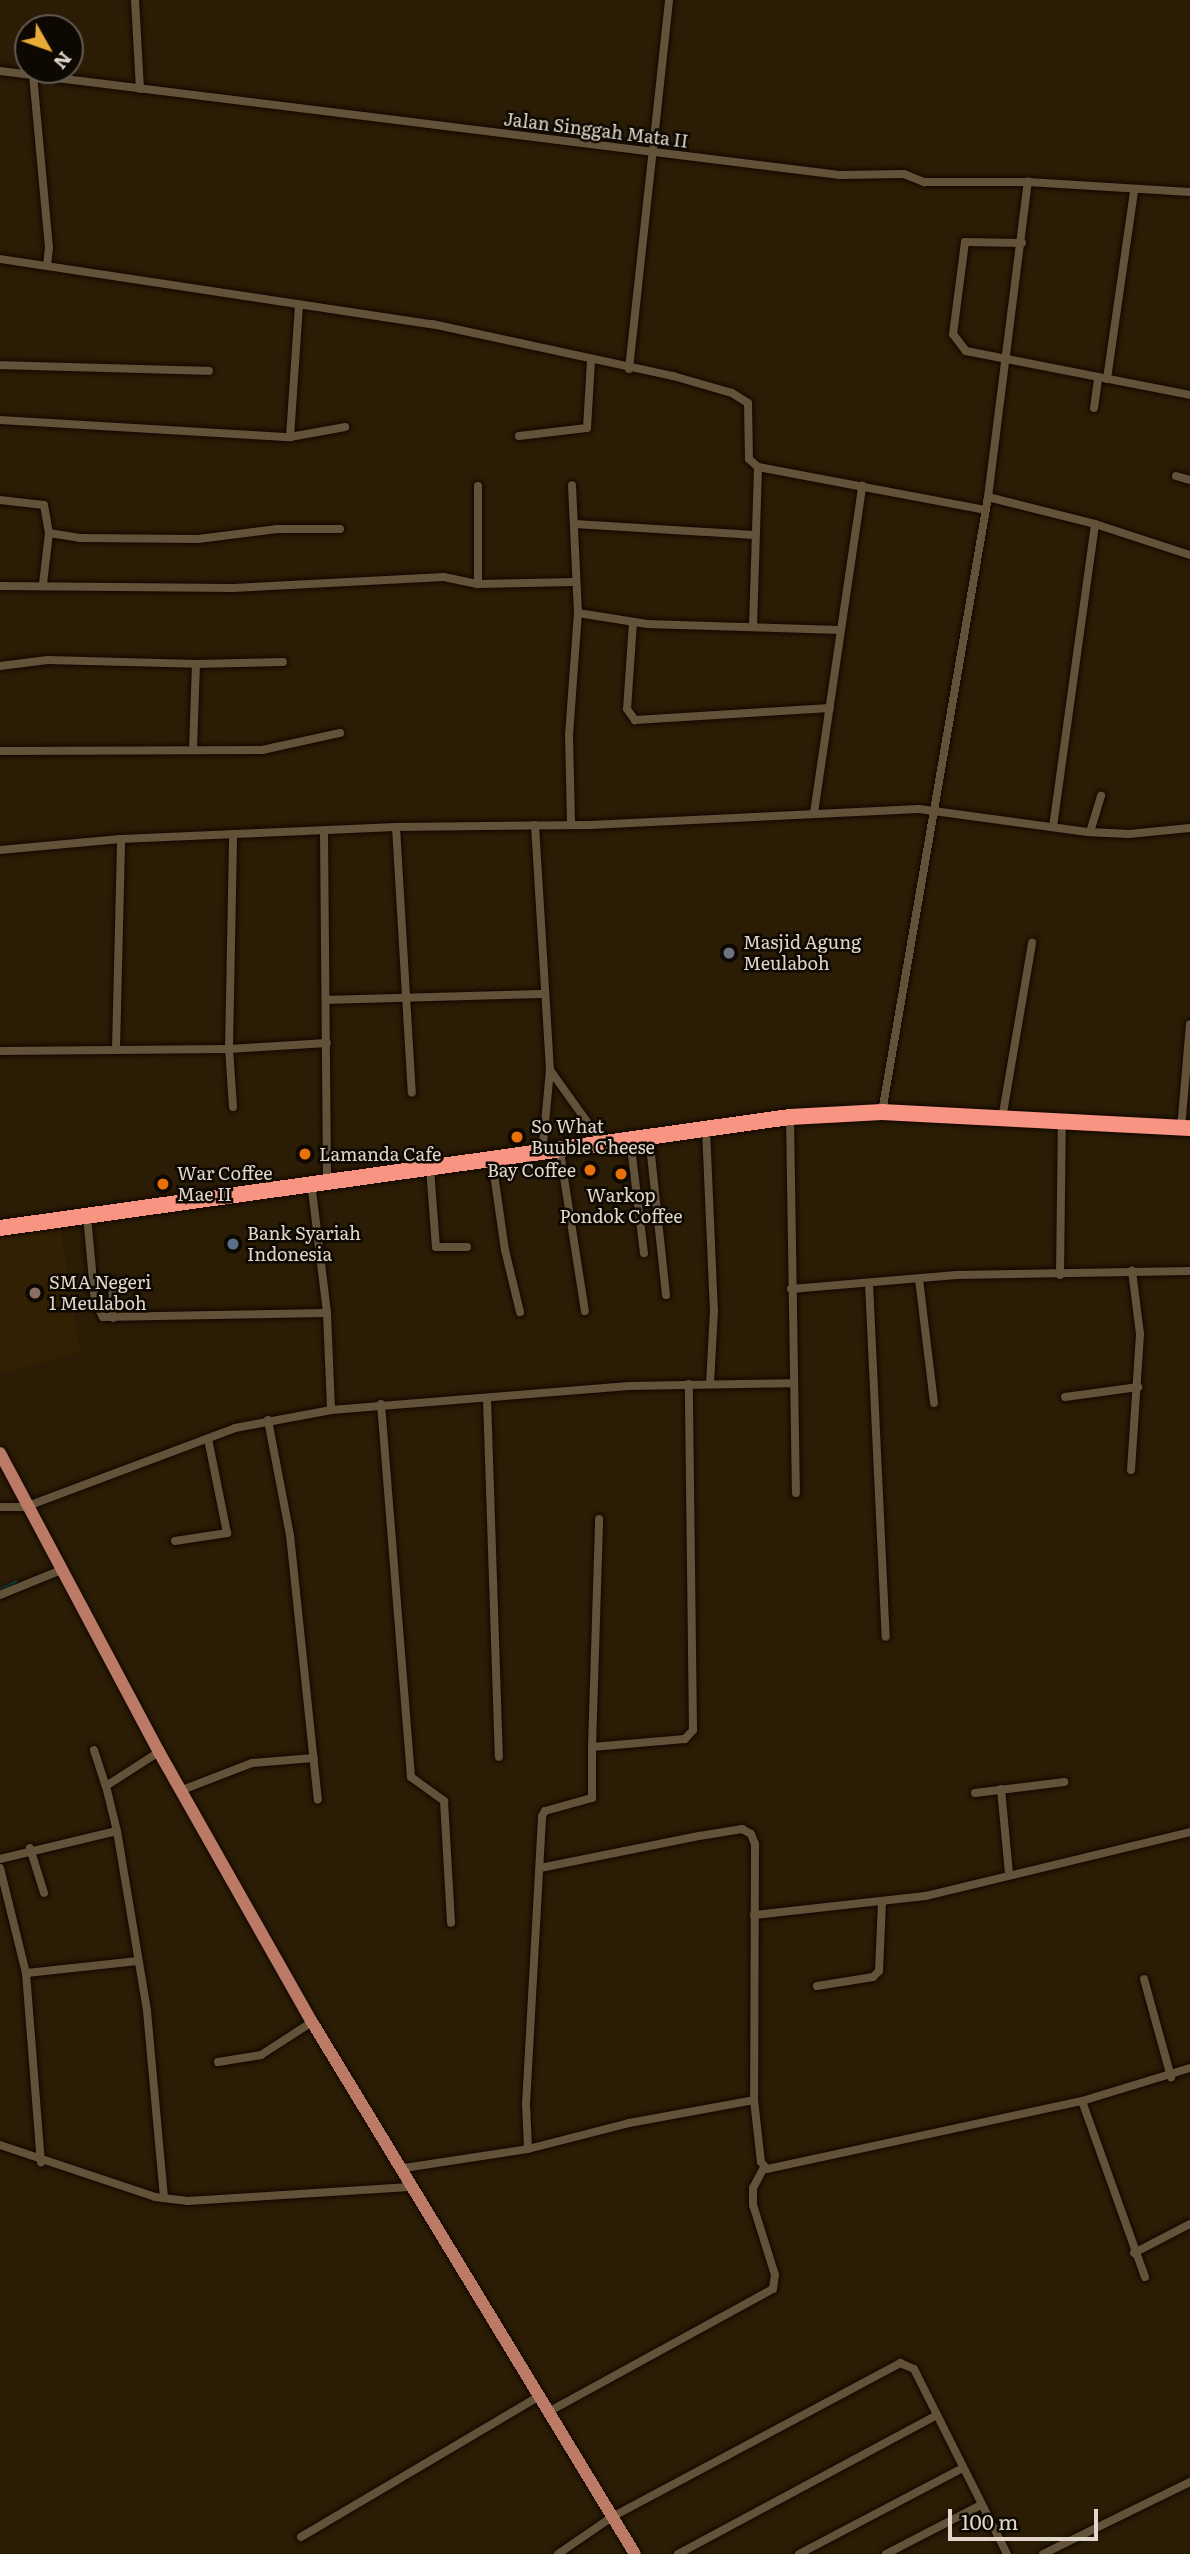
<!DOCTYPE html>
<style>
body{margin:0}
#map{position:relative;width:1190px;height:2554px;overflow:hidden;background:#2a1c05;font-family:Literata,serif}
div>[style]{position:absolute}
.built>*{inset:0;background:#322002}
.stream>*{height:2.5px;margin:-1.25px;padding:0 1.25px;transform-origin:1.25px;border-radius:1.25px;background:#08595a}
.roads{filter:drop-shadow(0 0 2px #120600) drop-shadow(0 0 2px #120600)}
.street>*{height:8px;margin:-4px;padding:0 4px;transform-origin:4px;border-radius:4px;background:#625239}
.primary>*{height:12px;margin:-6px;padding:0 6px;transform-origin:6px;border-radius:6px;background:#bb7a65}
.highway>*{height:16px;margin:-8px;padding:0 8px;transform-origin:8px;border-radius:8px;background:#f79482}
.dots>*{width:19px;height:19px;translate:-50% -50%;box-sizing:border-box;border:4px solid #0e0802;border-radius:50%}
span{translate:-50% -50%;white-space:nowrap;text-align:center;line-height:1.15;-webkit-text-stroke:5px #0e0802;paint-order:stroke}
.street-label{font-size:18px;color:#e0d6c9}
.poi-label{font-size:18px;color:#e0d6c9}
.left{translate:0 -50%;text-align:left}
.right{translate:-100% -50%;text-align:right}
.north{position:absolute;left:14px;top:14px;width:70px;height:70px;box-sizing:border-box;background:#0e0802;border:2px solid #625a52;border-radius:50%;rotate:130deg;font-size:19px;font-weight:700;line-height:28px;text-align:center;color:#e0d6c9}
.north::after{content:'';display:block;margin:auto;width:24px;height:32px;background:#e9ab38;clip-path:polygon(50% 0,100% 100%,50% 72%,0 100%)}
.scale{position:absolute;left:948px;top:2509px;width:150px;height:32px;box-sizing:border-box;border:4px solid #e0d6c9;border-top:0;padding-left:9px;font-size:21px;line-height:24px;white-space:nowrap;color:#e0d6c9;-webkit-text-stroke:5px #0e0802;paint-order:stroke}
</style>
<div id="map">
<div class="built">
<div style="clip-path:polygon(60px 1224px,80px 1352px,0 1374px,0 1233px)"></div>
</div>
<div class="stream">
<div style="left:0;top:1589px;width:17px;rotate:-25deg"></div>
</div>
<div class="roads">
<div class="street">
<div style="left:135px;top:0;width:89px;rotate:86.8deg"></div>
<div style="left:0;top:71px;width:846px;rotate:7.06deg"></div>
<div style="left:840px;top:175px;width:64px;rotate:-0.9deg"></div>
<div style="left:904px;top:174px;width:22px;rotate:22deg"></div>
<div style="left:924px;top:182px;width:104px"></div>
<div style="left:1028px;top:182px;width:162px;rotate:3.5deg"></div>
<div style="left:33px;top:75px;width:173px;rotate:84.7deg"></div>
<div style="left:49px;top:247px;width:19px;rotate:96deg"></div>
<div style="left:1022px;top:243px;width:57px;rotate:-179deg"></div>
<div style="left:965px;top:242px;width:93px;rotate:97.4deg"></div>
<div style="left:953px;top:334px;width:21px;rotate:53deg"></div>
<div style="left:966px;top:351px;width:228px;rotate:11.1deg"></div>
<div style="left:0;top:259px;width:437px;rotate:8.6deg"></div>
<div style="left:432px;top:324px;width:247px;rotate:12.2deg"></div>
<div style="left:673px;top:376px;width:61px;rotate:16.1deg"></div>
<div style="left:732px;top:393px;width:19px;rotate:32deg"></div>
<div style="left:748px;top:403px;width:56px;rotate:89deg"></div>
<div style="left:749px;top:459px;width:12px;rotate:42deg"></div>
<div style="left:758px;top:467px;width:231px;rotate:10.7deg"></div>
<div style="left:0;top:365px;width:209px;rotate:1.6deg"></div>
<div style="left:629px;top:369px;width:371px;rotate:-83.8deg"></div>
<div style="left:1107px;top:379px;width:190px;rotate:-81.8deg"></div>
<div style="left:1094px;top:408px;width:30px;rotate:-82deg"></div>
<div style="left:0;top:420px;width:290px;rotate:3.4deg"></div>
<div style="left:290px;top:437px;width:56px;rotate:-10.3deg"></div>
<div style="left:519px;top:436px;width:68px;rotate:-6.7deg"></div>
<div style="left:587px;top:428px;width:67px;rotate:-86.6deg"></div>
<div style="left:290px;top:437px;width:133px;rotate:-86.1deg"></div>
<div style="left:1176px;top:476px;width:15px;rotate:16deg"></div>
<div style="left:478px;top:486px;width:98px;rotate:90deg"></div>
<div style="left:988px;top:497px;width:110px;rotate:14.2deg"></div>
<div style="left:1095px;top:524px;width:100px;rotate:18.1deg"></div>
<div style="left:0;top:500px;width:44px;rotate:6.5deg"></div>
<div style="left:44px;top:505px;width:28px;rotate:80deg"></div>
<div style="left:49px;top:533px;width:51px;rotate:96.7deg"></div>
<div style="left:575px;top:524px;width:179px;rotate:3.5deg"></div>
<div style="left:49px;top:533px;width:31px;rotate:9deg"></div>
<div style="left:80px;top:538px;width:118px;rotate:0.5deg"></div>
<div style="left:198px;top:539px;width:80px;rotate:-7.2deg"></div>
<div style="left:277px;top:529px;width:63px"></div>
<div style="left:0;top:586px;width:233px;rotate:0.5deg"></div>
<div style="left:233px;top:588px;width:211px;rotate:-3deg"></div>
<div style="left:444px;top:577px;width:35px;rotate:12deg"></div>
<div style="left:478px;top:584px;width:96px;rotate:-1.2deg"></div>
<div style="left:578px;top:613px;width:70px;rotate:9.1deg"></div>
<div style="left:647px;top:624px;width:193px;rotate:1.8deg"></div>
<div style="left:633px;top:622px;width:87px;rotate:93.9deg"></div>
<div style="left:627px;top:709px;width:14px;rotate:54deg"></div>
<div style="left:635px;top:720px;width:195px;rotate:-3.5deg"></div>
<div style="left:753px;top:627px;width:160px;rotate:-88.2deg"></div>
<div style="left:0;top:666px;width:48px;rotate:-7.1deg"></div>
<div style="left:48px;top:660px;width:148px;rotate:1.5deg"></div>
<div style="left:193px;top:749px;width:85px;rotate:-88deg"></div>
<div style="left:196px;top:664px;width:87px;rotate:-1.3deg"></div>
<div style="left:0;top:751px;width:262px;rotate:-0.2deg"></div>
<div style="left:262px;top:750px;width:80px;rotate:-12.3deg"></div>
<div style="left:814px;top:813px;width:331px;rotate:-81.6deg"></div>
<div style="left:571px;top:822px;width:87px;rotate:-91.3deg"></div>
<div style="left:569px;top:735px;width:122px;rotate:-85.8deg"></div>
<div style="left:578px;top:613px;width:128px;rotate:-92.7deg"></div>
<div style="left:535px;top:825px;width:245px;rotate:86.5deg"></div>
<div style="left:550px;top:1070px;width:84px;rotate:95.4deg"></div>
<div style="left:396px;top:827px;width:266px;rotate:86.6deg"></div>
<div style="left:1053px;top:827px;width:306px;rotate:-82.1deg"></div>
<div style="left:324px;top:832px;width:348px;rotate:89.5deg"></div>
<div style="left:1090px;top:832px;width:38px;rotate:-73deg"></div>
<div style="left:0;top:850px;width:121px;rotate:-5.2deg"></div>
<div style="left:121px;top:839px;width:275px;rotate:-2.5deg"></div>
<div style="left:396px;top:827px;width:194px;rotate:-0.6deg"></div>
<div style="left:590px;top:825px;width:329px;rotate:-2.8deg"></div>
<div style="left:919px;top:809px;width:170px;rotate:7.8deg"></div>
<div style="left:1087px;top:832px;width:42px;rotate:2.7deg"></div>
<div style="left:1129px;top:834px;width:61px;rotate:-5.6deg"></div>
<div style="left:328px;top:1000px;width:217px;rotate:-1.6deg"></div>
<div style="left:116px;top:1049px;width:210px;rotate:-88.6deg"></div>
<div style="left:0;top:1051px;width:229px;rotate:-0.5deg"></div>
<div style="left:229px;top:1049px;width:98px;rotate:-3.5deg"></div>
<div style="left:550px;top:1070px;width:91px;rotate:54.4deg"></div>
<div style="left:233px;top:1107px;width:58px;rotate:-93.9deg"></div>
<div style="left:229px;top:1049px;width:215px;rotate:-88.9deg"></div>
<div style="left:882px;top:1112px;width:624px;rotate:-80.22deg"></div>
<div style="left:988px;top:497px;width:318px;rotate:-82.8deg"></div>
<div style="left:790px;top:1117px;width:376px;rotate:89.1deg"></div>
<div style="left:1002px;top:1119px;width:179px;rotate:-80.3deg"></div>
<div style="left:706px;top:1129px;width:181px;rotate:87.5deg"></div>
<div style="left:714px;top:1310px;width:74px;rotate:93.1deg"></div>
<div style="left:1181px;top:1129px;width:105px;rotate:-85.1deg"></div>
<div style="left:649px;top:1136px;width:160px;rotate:83.9deg"></div>
<div style="left:630px;top:1139px;width:115px;rotate:83deg"></div>
<div style="left:560px;top:1152px;width:161px;rotate:81.1deg"></div>
<div style="left:492px;top:1160px;width:91px;rotate:81.8deg"></div>
<div style="left:505px;top:1250px;width:64px;rotate:76.4deg"></div>
<div style="left:430px;top:1168px;width:79px;rotate:85.7deg"></div>
<div style="left:436px;top:1247px;width:31px"></div>
<div style="left:311px;top:1182px;width:132px;rotate:83deg"></div>
<div style="left:327px;top:1313px;width:97px;rotate:87.6deg"></div>
<div style="left:87px;top:1216px;width:86px;rotate:84.7deg"></div>
<div style="left:95px;top:1302px;width:17px;rotate:62deg"></div>
<div style="left:103px;top:1317px;width:224px;rotate:-1deg"></div>
<div style="left:1060px;top:1275px;width:154px;rotate:-89.3deg"></div>
<div style="left:919px;top:1279px;width:125px;rotate:83.1deg"></div>
<div style="left:112px;top:1281px;width:37px;rotate:88deg"></div>
<div style="left:869px;top:1283px;width:354px;rotate:87.3deg"></div>
<div style="left:791px;top:1289px;width:166px;rotate:-4.8deg"></div>
<div style="left:956px;top:1275px;width:234px;rotate:-1deg"></div>
<div style="left:1065px;top:1397px;width:74px;rotate:-7.8deg"></div>
<div style="left:487px;top:1399px;width:358px;rotate:88.1deg"></div>
<div style="left:381px;top:1404px;width:374px;rotate:85.4deg"></div>
<div style="left:411px;top:1777px;width:41px;rotate:36deg"></div>
<div style="left:444px;top:1801px;width:122px;rotate:86.7deg"></div>
<div style="left:268px;top:1420px;width:117px;rotate:79.2deg"></div>
<div style="left:290px;top:1535px;width:266px;rotate:84deg"></div>
<div style="left:1131px;top:1470px;width:136px;rotate:-86.2deg"></div>
<div style="left:1140px;top:1334px;width:64px;rotate:-97.2deg"></div>
<div style="left:0;top:1507px;width:25px"></div>
<div style="left:25px;top:1507px;width:224px;rotate:-20.6deg"></div>
<div style="left:235px;top:1428px;width:98px;rotate:-10.6deg"></div>
<div style="left:331px;top:1410px;width:299px;rotate:-4.6deg"></div>
<div style="left:629px;top:1386px;width:164px;rotate:-1deg"></div>
<div style="left:175px;top:1541px;width:53px;rotate:-8.7deg"></div>
<div style="left:227px;top:1533px;width:96px;rotate:-101.4deg"></div>
<div style="left:0;top:1595px;width:66px;rotate:-22.3deg"></div>
<div style="left:592px;top:1747px;width:228px;rotate:-88.2deg"></div>
<div style="left:94px;top:1750px;width:38px;rotate:72deg"></div>
<div style="left:106px;top:1786px;width:63px;rotate:-32.7deg"></div>
<div style="left:106px;top:1786px;width:46px;rotate:76.3deg"></div>
<div style="left:1001px;top:1789px;width:84px;rotate:84.6deg"></div>
<div style="left:182px;top:1790px;width:75px;rotate:-21.1deg"></div>
<div style="left:252px;top:1763px;width:62px;rotate:-4.6deg"></div>
<div style="left:975px;top:1793px;width:90px;rotate:-7deg"></div>
<div style="left:30px;top:1848px;width:47px;rotate:72.7deg"></div>
<div style="left:0;top:1859px;width:120px;rotate:-13.5deg"></div>
<div style="left:117px;top:1831px;width:182px;rotate:80.5deg"></div>
<div style="left:147px;top:2011px;width:188px;rotate:84.8deg"></div>
<div style="left:0;top:1868px;width:108px;rotate:76.1deg"></div>
<div style="left:26px;top:1973px;width:190px;rotate:85.5deg"></div>
<div style="left:540px;top:1868px;width:162px;rotate:-11.4deg"></div>
<div style="left:699px;top:1836px;width:44px;rotate:-9.2deg"></div>
<div style="left:742px;top:1829px;width:10px;rotate:29deg"></div>
<div style="left:751px;top:1834px;width:11px;rotate:68deg"></div>
<div style="left:755px;top:1844px;width:256px;rotate:90.2deg"></div>
<div style="left:754px;top:2100px;width:62px;rotate:83.6deg"></div>
<div style="left:761px;top:2162px;width:9px;rotate:49deg"></div>
<div style="left:767px;top:2169px;width:322px;rotate:-12.2deg"></div>
<div style="left:1082px;top:2101px;width:113px;rotate:-17deg"></div>
<div style="left:754px;top:1915px;width:173px;rotate:-6.3deg"></div>
<div style="left:926px;top:1896px;width:272px;rotate:-13.6deg"></div>
<div style="left:26px;top:1973px;width:113px;rotate:-6.1deg"></div>
<div style="left:1144px;top:1979px;width:102px;rotate:74.6deg"></div>
<div style="left:817px;top:1986px;width:57px;rotate:-9.1deg"></div>
<div style="left:873px;top:1977px;width:8px;rotate:-45deg"></div>
<div style="left:879px;top:1971px;width:70px;rotate:-87.5deg"></div>
<div style="left:218px;top:2062px;width:44px;rotate:-9.2deg"></div>
<div style="left:261px;top:2055px;width:61px;rotate:-32.9deg"></div>
<div style="left:1082px;top:2101px;width:187px;rotate:70.3deg"></div>
<div style="left:0;top:2145px;width:163px;rotate:18.5deg"></div>
<div style="left:155px;top:2197px;width:33px;rotate:7deg"></div>
<div style="left:188px;top:2201px;width:222px;rotate:-3.6deg"></div>
<div style="left:528px;top:2149px;width:45px;rotate:-92.5deg"></div>
<div style="left:526px;top:2104px;width:288px;rotate:-86.8deg"></div>
<div style="left:542px;top:1816px;width:6px;rotate:-59deg"></div>
<div style="left:545px;top:1811px;width:49px;rotate:-15.5deg"></div>
<div style="left:592px;top:1798px;width:51px;rotate:-90deg"></div>
<div style="left:592px;top:1747px;width:93px;rotate:-4.9deg"></div>
<div style="left:685px;top:1739px;width:12px;rotate:-48deg"></div>
<div style="left:693px;top:1730px;width:346px;rotate:-90.7deg"></div>
<div style="left:404px;top:2168px;width:125px;rotate:-8.7deg"></div>
<div style="left:528px;top:2149px;width:104px;rotate:-14.4deg"></div>
<div style="left:629px;top:2123px;width:127px;rotate:-10.4deg"></div>
<div style="left:1134px;top:2253px;width:63px;rotate:-27.4deg"></div>
<div style="left:550px;top:2411px;width:254px;rotate:-28.7deg"></div>
<div style="left:773px;top:2289px;width:14px;rotate:-82deg"></div>
<div style="left:775px;top:2275px;width:73px;rotate:-107.4deg"></div>
<div style="left:753px;top:2205px;width:17px;rotate:-90deg"></div>
<div style="left:753px;top:2188px;width:24px;rotate:-62deg"></div>
<div style="left:301px;top:2537px;width:277px;rotate:-30.6deg"></div>
<div style="left:558px;top:2554px;width:65px;rotate:-34.4deg"></div>
<div style="left:612px;top:2517px;width:327px;rotate:-28.1deg"></div>
<div style="left:900px;top:2363px;width:15px;rotate:23deg"></div>
<div style="left:914px;top:2369px;width:207px;rotate:63.3deg"></div>
<div style="left:678px;top:2554px;width:294px;rotate:-28.2deg"></div>
<div style="left:799px;top:2554px;width:185px;rotate:-27.7deg"></div>
<div style="left:886px;top:2554px;width:107px;rotate:-27.3deg"></div>
<div style="left:1043px;top:2554px;width:164px;rotate:-26.1deg"></div>
</div>
<div class="primary">
<div style="left:0;top:1453px;width:339px;rotate:62deg"></div>
<div style="left:159px;top:1752px;width:310px;rotate:60.5deg"></div>
<div style="left:312px;top:2022px;width:622px;rotate:58.74deg"></div>
</div>
<div class="highway">
<div style="left:0;top:1228px;width:798px;rotate:-8deg"></div>
<div style="left:790px;top:1117px;width:92px;rotate:-3.1deg"></div>
<div style="left:882px;top:1112px;width:308px;rotate:3deg"></div>
</div>
</div>
<div class="dots">
<div style="left:729px;top:953px;background:#6b7280"></div>
<div style="left:517px;top:1137px;background:#e8710a"></div>
<div style="left:305px;top:1154px;background:#e8710a"></div>
<div style="left:590px;top:1170px;background:#e8710a"></div>
<div style="left:621px;top:1174px;background:#e8710a"></div>
<div style="left:163px;top:1184px;background:#e8710a"></div>
<div style="left:233px;top:1244px;background:#5c6f8a"></div>
<div style="left:35px;top:1293px;background:#8d6e63"></div>
</div>
<div class="street-label">
<span style="left:596px;top:130px;rotate:7deg">Jalan Singgah Mata II</span>
</div>
<div class="poi-label">
<span class="left" style="left:743px;top:953px">Masjid Agung<br>Meulaboh</span>
<span class="left" style="left:531px;top:1137px">So What<br>Buuble Cheese</span>
<span class="left" style="left:319px;top:1154px">Lamanda Cafe</span>
<span class="right" style="left:576px;top:1170px">Bay Coffee</span>
<span class="left" style="left:177px;top:1184px">War Coffee<br>Mae II</span>
<span style="left:621px;top:1206px">Warkop<br>Pondok Coffee</span>
<span class="left" style="left:247px;top:1244px">Bank Syariah<br>Indonesia</span>
<span class="left" style="left:49px;top:1293px">SMA Negeri<br>1 Meulaboh</span>
</div>
<div class="north">N</div>
<div class="scale">100 m</div>
</div>
